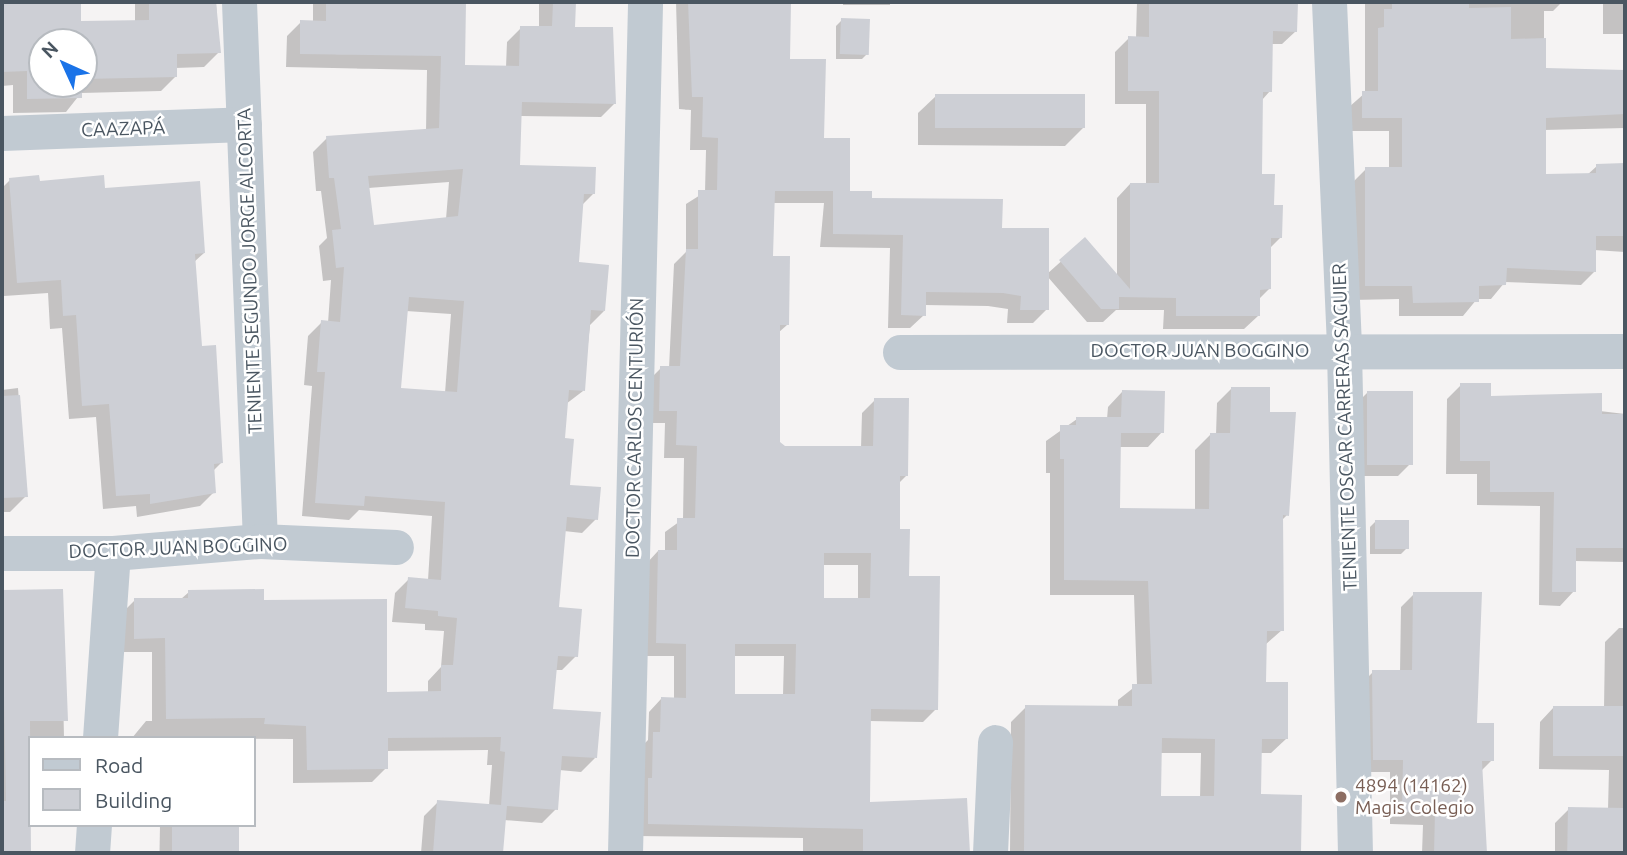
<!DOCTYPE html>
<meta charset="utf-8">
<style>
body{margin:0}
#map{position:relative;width:1627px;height:855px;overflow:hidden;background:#f5f3f3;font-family:Ubuntu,sans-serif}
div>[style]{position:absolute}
.shadow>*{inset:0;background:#0003;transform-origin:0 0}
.building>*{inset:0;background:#cdcfd5;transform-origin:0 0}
.street>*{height:35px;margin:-17.5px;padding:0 17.5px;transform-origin:17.5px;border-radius:17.5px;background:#c1cad2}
.dots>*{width:19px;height:19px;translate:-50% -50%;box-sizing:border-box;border:4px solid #fff;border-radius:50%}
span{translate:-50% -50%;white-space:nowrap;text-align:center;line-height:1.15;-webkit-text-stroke:5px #fff;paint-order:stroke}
.street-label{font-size:19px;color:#4a5661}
.education-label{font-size:19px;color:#785e54}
.left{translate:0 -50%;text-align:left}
.frame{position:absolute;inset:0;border:4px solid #4a5661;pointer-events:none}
.legend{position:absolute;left:28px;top:736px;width:228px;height:91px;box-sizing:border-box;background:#fff;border:2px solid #b7bbc0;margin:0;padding:9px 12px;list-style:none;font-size:21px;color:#4a5661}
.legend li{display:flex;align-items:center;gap:14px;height:35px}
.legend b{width:35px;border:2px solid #b7bbc0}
.north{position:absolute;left:28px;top:28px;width:70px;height:70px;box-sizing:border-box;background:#fff;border:2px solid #b7bbc0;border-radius:50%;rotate:315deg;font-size:19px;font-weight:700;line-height:28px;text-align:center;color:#4a5661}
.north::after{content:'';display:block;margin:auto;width:24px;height:32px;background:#1a73e8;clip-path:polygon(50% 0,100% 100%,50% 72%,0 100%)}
</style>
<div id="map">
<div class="shadow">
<div style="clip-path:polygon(evenodd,2px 2px,79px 2px,80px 23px,135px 22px,135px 2px,216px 2px,219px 52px,204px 67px,175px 68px,176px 76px,161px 91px,81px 93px,66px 112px,13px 113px,13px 85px,2px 86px,2px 2px,42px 42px,84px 42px,84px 84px,42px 84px,42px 42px)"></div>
<div style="clip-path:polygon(evenodd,313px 2px,464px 2px,463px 66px,506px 67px,507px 42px,521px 28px,539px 28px,539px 2px,574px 2px,573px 28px,615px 103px,601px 117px,520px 116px,518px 166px,593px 194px,582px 205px,577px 264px,604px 311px,590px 325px,583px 391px,566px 404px,563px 440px,568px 487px,596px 519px,582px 533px,564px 531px,558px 609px,576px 656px,562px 670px,555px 670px,551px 710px,595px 758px,581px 772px,559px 770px,556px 809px,542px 823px,504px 820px,501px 853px,506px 853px,421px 853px,424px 816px,438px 802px,489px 806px,492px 765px,487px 765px,488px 750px,386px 751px,386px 768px,372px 782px,293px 783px,293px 739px,132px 738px,146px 721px,152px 721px,152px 652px,121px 652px,121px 614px,135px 600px,181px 599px,189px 592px,262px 602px,386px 693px,428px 693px,428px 681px,441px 667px,444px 631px,425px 630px,425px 624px,392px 622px,395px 593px,409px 579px,428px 580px,432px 516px,359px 510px,349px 520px,302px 516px,312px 386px,304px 385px,308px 336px,322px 322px,328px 323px,331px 280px,323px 281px,319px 246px,327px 238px,321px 191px,316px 191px,313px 152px,327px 138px,426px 131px,427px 70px,286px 67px,287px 36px,301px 22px,313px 22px,313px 2px,449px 182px,446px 219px,373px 227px,368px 188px,449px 182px,313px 2px,406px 311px,451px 314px,445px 393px,399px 389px,406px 311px)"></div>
<div style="clip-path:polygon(evenodd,676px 2px,774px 2px,789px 61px,845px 193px,1000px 230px,1047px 274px,1085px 240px,1117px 277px,1117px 198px,1130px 184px,1146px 185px,1146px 104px,1115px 104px,1115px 52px,1129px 38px,1136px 38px,1137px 2px,1296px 2px,1296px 31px,1282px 44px,1271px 44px,1270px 91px,1262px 100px,1260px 175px,1281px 237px,1269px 249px,1269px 289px,1258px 300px,1258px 316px,1244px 329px,1163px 329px,1164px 310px,1116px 310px,1103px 322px,1087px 322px,1047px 276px,1047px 309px,1033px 323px,1007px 323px,1008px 309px,988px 306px,924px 305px,924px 315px,910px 328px,888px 328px,890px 248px,820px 247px,824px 203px,773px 203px,772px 257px,787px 325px,778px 333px,778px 443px,785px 448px,861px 448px,862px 413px,875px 400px,906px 476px,898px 484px,898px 531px,936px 709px,923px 722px,869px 721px,868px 804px,965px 800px,969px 853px,803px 853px,803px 838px,636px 836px,641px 747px,648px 740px,649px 712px,661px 699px,674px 699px,674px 656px,644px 656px,646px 564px,658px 551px,665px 552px,665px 532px,683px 519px,684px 458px,664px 458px,665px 423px,647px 423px,648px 381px,661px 368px,669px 368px,674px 264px,686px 252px,686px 204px,705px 192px,706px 150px,690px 150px,691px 110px,679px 109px,676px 2px,822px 565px,858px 565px,858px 600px,822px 600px,822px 565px,676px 2px,733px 656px,784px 656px,783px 695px,733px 695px,733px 656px)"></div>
<div style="left:843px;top:2px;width:47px;height:3px"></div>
<div style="clip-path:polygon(1365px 2px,1562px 2px,1553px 11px,1544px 11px,1544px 70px,1625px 70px,1624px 34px,1603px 34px,1603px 2px,1625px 2px,1625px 128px,1544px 130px,1544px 176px,1587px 175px,1597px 166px,1625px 165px,1625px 252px,1594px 250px,1595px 271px,1581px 285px,1505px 282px,1491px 299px,1477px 299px,1463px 316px,1399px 316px,1399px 299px,1352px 300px,1352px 183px,1366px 169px,1389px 169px,1389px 131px,1349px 131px,1349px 107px,1365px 93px)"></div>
<div style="clip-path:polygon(842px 20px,868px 53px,862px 59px,836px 59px,836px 26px)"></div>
<div style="clip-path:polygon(936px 96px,1083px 128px,1065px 146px,918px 145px,918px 113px)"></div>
<div style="clip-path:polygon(10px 180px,104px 190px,204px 253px,194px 262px,200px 348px,221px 463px,213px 471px,214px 492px,200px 506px,137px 517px,136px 506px,103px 509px,96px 417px,69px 419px,62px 328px,50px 329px,48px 293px,4px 296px,2px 188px)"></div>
<div style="clip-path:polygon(1461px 385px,1489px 398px,1625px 414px,1625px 562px,1574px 561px,1574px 591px,1560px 606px,1539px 605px,1540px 506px,1477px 505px,1477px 474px,1446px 474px,1447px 399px)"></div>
<div style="clip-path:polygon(18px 388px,26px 496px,10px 512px,2px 512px,2px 390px)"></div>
<div style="clip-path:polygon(evenodd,1231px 389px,1268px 414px,1294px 414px,1287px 515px,1281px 521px,1282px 630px,1265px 645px,1264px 684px,1286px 739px,1271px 753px,1260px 753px,1260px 796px,1300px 796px,1301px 853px,1010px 853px,1011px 722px,1026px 707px,1118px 708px,1118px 700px,1137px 685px,1134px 595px,1050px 595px,1050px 473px,1046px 473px,1046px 441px,1077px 419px,1107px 419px,1108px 407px,1122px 392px,1162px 432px,1148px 447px,1119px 447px,1118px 509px,1195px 510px,1195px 450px,1210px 435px,1216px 435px,1217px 403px,1231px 389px,1160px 753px,1201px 753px,1200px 798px,1159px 797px,1160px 753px)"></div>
<div style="clip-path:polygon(1368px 392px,1410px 464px,1398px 476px,1355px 476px,1356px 404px)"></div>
<div style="clip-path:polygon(1376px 521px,1407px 548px,1401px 554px,1370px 554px,1370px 527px)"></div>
<div style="clip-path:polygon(61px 591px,64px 738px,30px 738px,29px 853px,2px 853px,2px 592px)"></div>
<div style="clip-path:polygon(1414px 594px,1492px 760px,1481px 771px,1484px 853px,1422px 853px,1423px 825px,1390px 824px,1390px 772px,1361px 772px,1360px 685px,1373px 672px,1400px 672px,1401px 607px)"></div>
<div style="clip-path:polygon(1619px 628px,1625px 628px,1625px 853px,1555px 853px,1555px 823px,1569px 809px,1608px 809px,1609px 770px,1539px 769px,1540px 722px,1554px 707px,1604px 708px,1605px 642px)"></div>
<div style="left:160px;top:825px;width:77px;height:28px;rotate:1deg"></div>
</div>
<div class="building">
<div style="clip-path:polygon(2px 2px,81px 2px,81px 21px,149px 20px,149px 2px,216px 2px,221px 53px,177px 54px,177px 77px,84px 79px,84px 42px,42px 42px,42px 84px,82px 84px,82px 98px,27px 99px,27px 71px,2px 72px)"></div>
<div style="clip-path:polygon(evenodd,326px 2px,466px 2px,465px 65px,519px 66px,520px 26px,552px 26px,553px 2px,576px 2px,575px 27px,613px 27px,616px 104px,522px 102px,520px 165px,596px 167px,595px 194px,584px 194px,579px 262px,609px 265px,605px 311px,591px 310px,585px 391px,569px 390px,565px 438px,574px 439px,570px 485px,601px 487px,598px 520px,567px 517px,559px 607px,582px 609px,578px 657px,558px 656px,553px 709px,601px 712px,597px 758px,562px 756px,558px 810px,507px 806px,503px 853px,433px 853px,437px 800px,501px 805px,505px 752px,500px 751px,501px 737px,388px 738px,388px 769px,307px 770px,306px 726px,264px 724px,265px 718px,166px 719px,165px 638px,134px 639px,134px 598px,188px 598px,188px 590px,264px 589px,264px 600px,387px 599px,387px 692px,441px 691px,441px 665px,453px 665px,457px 618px,438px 616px,438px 611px,405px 608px,408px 577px,441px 580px,445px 502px,365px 496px,364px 506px,315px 503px,325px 372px,317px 372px,321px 320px,340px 322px,344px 267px,336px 268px,332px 230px,341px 229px,334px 178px,329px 178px,326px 136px,439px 128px,441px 56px,300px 54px,300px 20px,326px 21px,326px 2px,463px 169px,458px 216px,374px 225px,368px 176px,463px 169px,326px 2px,409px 297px,464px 301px,457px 392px,401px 388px,409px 297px)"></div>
<div style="clip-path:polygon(evenodd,688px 2px,791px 3px,790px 59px,826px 59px,824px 138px,850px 138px,850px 191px,775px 191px,773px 256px,790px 256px,789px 325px,780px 325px,780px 442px,785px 446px,873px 446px,874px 398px,909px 398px,908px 476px,900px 476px,900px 529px,910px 529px,909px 576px,940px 576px,938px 710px,871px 709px,870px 802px,967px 798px,970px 853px,863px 853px,863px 829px,648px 824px,648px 778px,652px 778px,653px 732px,660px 732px,661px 697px,686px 698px,686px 644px,656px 643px,658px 550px,677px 550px,677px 518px,695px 518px,697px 446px,676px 445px,677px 411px,659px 411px,660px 366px,680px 366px,686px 249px,698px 249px,698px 190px,717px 190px,718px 138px,702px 137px,703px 97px,692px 97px,688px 2px,824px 553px,871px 553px,870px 598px,824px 598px,824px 553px,688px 2px,735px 644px,796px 644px,795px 694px,735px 694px,735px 644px)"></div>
<div style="clip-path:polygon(1149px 2px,1298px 2px,1297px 32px,1273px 31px,1272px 92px,1263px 92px,1262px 174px,1275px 174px,1274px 205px,1283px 205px,1282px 238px,1271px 238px,1271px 289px,1260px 290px,1260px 316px,1176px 316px,1176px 298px,1119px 297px,1119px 309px,1101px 309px,1059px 260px,1085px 237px,1130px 289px,1130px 183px,1159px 183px,1159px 91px,1128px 91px,1128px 36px,1149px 37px)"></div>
<div style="clip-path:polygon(1392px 2px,1469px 2px,1469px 8px,1511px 7px,1511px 39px,1546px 38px,1546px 68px,1625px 70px,1625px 114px,1546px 118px,1546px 174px,1596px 173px,1596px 164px,1625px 163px,1625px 236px,1596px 236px,1596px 272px,1507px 268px,1506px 285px,1479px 286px,1479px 302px,1413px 303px,1412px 286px,1365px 286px,1365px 167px,1402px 167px,1402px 118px,1362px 118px,1362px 91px,1378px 91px,1378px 28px,1384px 27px,1384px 9px,1392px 9px)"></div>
<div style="left:841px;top:18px;width:29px;height:36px;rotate:2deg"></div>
<div style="left:935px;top:94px;width:150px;height:34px"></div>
<div style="clip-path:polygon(39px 175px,40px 181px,104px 175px,105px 188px,200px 181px,205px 253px,195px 254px,202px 346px,216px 345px,223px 463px,214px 464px,216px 493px,150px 504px,150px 494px,116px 496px,109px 404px,82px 406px,76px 315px,63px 316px,61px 280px,17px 283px,9px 178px)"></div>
<div style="clip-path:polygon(833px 191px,872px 191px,872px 198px,1003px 199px,1002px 228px,1049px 228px,1049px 310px,1020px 310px,1021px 296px,1003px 293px,926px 292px,926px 316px,901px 315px,903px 235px,833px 234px)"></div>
<div style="clip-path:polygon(1460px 383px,1491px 383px,1491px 396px,1602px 393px,1602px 414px,1625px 414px,1625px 548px,1576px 548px,1576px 592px,1552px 592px,1554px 492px,1490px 492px,1490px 461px,1460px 461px)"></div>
<div style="clip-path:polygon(evenodd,1231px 387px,1270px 387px,1270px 412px,1296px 412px,1289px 516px,1283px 515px,1284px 631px,1267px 631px,1266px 682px,1288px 682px,1288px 739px,1262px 739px,1261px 794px,1302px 795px,1301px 853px,1024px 853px,1025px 705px,1132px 706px,1132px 684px,1152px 684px,1148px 581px,1064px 580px,1064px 459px,1060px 459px,1060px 425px,1076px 425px,1076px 417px,1121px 417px,1122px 390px,1165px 391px,1164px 433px,1121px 433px,1120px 508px,1209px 509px,1210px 433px,1230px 433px,1231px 387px,1162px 738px,1215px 739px,1214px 796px,1161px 796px,1162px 738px)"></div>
<div style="left:1367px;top:391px;width:46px;height:74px"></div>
<div style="clip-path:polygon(20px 395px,28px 497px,2px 498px,2px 396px)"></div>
<div style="left:1375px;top:520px;width:34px;height:29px"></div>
<div style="clip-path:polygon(63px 589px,68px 721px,30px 721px,31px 853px,2px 853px,2px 801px,6px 801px,2px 590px)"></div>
<div style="clip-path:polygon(1413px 592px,1482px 592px,1477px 723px,1494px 723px,1494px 761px,1482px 761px,1487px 853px,1434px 853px,1435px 812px,1402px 812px,1403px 760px,1373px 760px,1372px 670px,1412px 670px)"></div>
<div style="left:1553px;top:706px;width:72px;height:50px"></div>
<div style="left:1568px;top:807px;width:57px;height:46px;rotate:1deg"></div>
<div style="left:172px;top:825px;width:67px;height:28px"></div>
</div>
<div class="street">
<div style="left:239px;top:2px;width:539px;rotate:87.77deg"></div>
<div style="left:1329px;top:2px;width:348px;rotate:87.5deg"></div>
<div style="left:1344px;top:350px;width:503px;rotate:88.75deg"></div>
<div style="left:2px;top:133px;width:242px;rotate:-2.1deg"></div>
<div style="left:900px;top:352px;width:725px;rotate:-0.08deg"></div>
<div style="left:2px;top:553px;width:111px"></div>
<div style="left:113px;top:553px;width:147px;rotate:-4.7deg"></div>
<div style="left:260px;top:541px;width:136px;rotate:2.5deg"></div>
<div style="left:100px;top:738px;width:185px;rotate:-86deg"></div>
<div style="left:92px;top:853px;width:28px;rotate:-86deg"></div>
<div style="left:625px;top:853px;width:851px;rotate:-88.65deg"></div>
<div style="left:990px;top:853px;width:111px;rotate:-87.4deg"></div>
</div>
<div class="dots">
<div style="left:1341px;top:797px;background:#8d6e63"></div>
</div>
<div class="street-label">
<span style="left:123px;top:129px;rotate:-2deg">CAAZAPÁ</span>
<span style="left:250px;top:271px;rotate:-92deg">TENIENTE SEGUNDO JORGE ALCORTA</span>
<span style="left:1200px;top:351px">DOCTOR JUAN BOGGINO</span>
<span style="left:1345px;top:427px;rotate:-92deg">TENIENTE OSCAR CARRERAS SAGUIER</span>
<span style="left:635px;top:428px;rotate:-89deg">DOCTOR CARLOS CENTURIÓN</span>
<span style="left:178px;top:548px;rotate:-2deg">DOCTOR JUAN BOGGINO</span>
</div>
<div class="education-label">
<span class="left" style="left:1355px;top:797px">4894 (14162)<br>Magis Colegio</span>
</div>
<div class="frame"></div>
<ul class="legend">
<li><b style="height:9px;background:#c1cad2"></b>Road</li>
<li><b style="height:19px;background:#cdcfd5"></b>Building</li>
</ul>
<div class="north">N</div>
</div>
